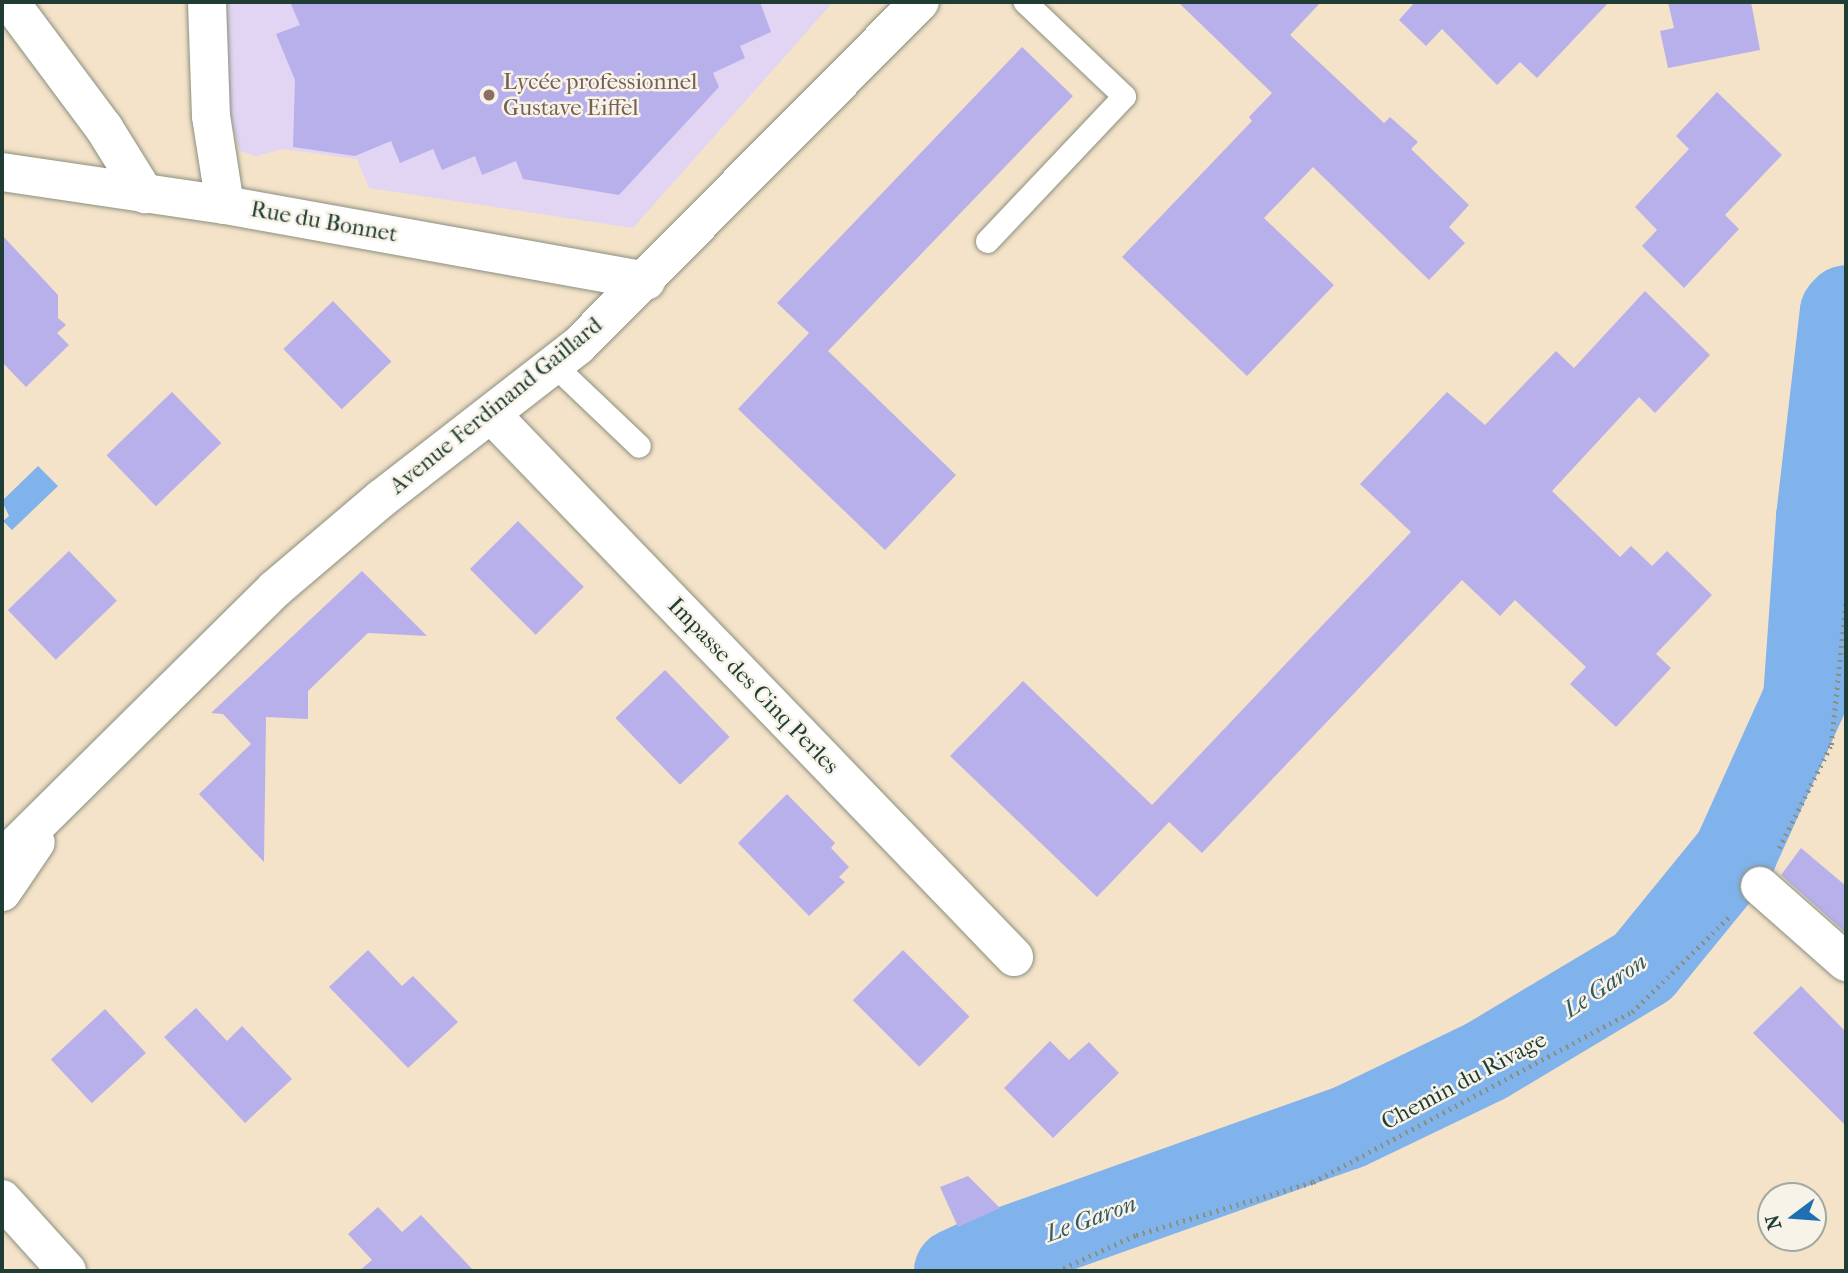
<!DOCTYPE html>
<meta charset="utf-8">
<style>
body{margin:0}
#map{position:relative;width:1848px;height:1273px;overflow:hidden;background:#f4e2c9;font-family:"IM FELL French Canon",serif}
div>[style]{position:absolute}
.built>*{inset:0;background:#e2d4f3}
.water>*{inset:0;background:#80b2ec}
.river>*{height:84px;margin:-42px;padding:0 42px;transform-origin:42px;border-radius:42px;background:#80b2ec}
.building>*{inset:0;background:#b8b0ea;transform-origin:0 0}
.path>*{height:4.5px;margin-top:-2.25px;transform-origin:0;background:repeating-linear-gradient(90deg,#8a907e 0 2px,transparent 0 7px)}
.roads{filter:drop-shadow(0 0 2px #8a907e) drop-shadow(0 0 2px #8a907e)}
.lane>*{height:23px;margin:-11.5px;padding:0 11.5px;transform-origin:11.5px;border-radius:11.5px;background:#fff}
.street>*{height:38px;margin:-19px;padding:0 19px;transform-origin:19px;border-radius:19px;background:#fff}
.dots>*{width:19px;height:19px;translate:-50% -50%;box-sizing:border-box;border:4px solid #f7f3e8;border-radius:50%}
span{translate:-50% -50%;white-space:nowrap;text-align:center;line-height:1.15;-webkit-text-stroke:5px #f7f3e8;paint-order:stroke}
.education-label{font-size:23px;color:#785e54}
.left{translate:0 -50%;text-align:left}
.street-label{font-size:23px;color:#1f3d34}
.water-label{font-size:24px;color:#375a62;font-style:italic}
.frame{position:absolute;inset:0;border:4px solid #1f3d34;pointer-events:none}
.north{position:absolute;left:1757px;top:1182px;width:70px;height:70px;box-sizing:border-box;background:#f7f3e8;border:2px solid #a1aaa0;border-radius:50%;rotate:254deg;font-size:19px;font-weight:700;line-height:28px;text-align:center;color:#1f3d34}
.north::after{content:'';display:block;margin:auto;width:24px;height:32px;background:#1f6fb2;clip-path:polygon(50% 0,100% 100%,50% 72%,0 100%)}
</style>
<div id="map">
<div class="built">
<div style="clip-path:polygon(226px 2px,833px 2px,633px 228px,369px 188px,357px 159px,284px 149px,256px 156px,240px 151px,230px 118px)"></div>
</div>
<div class="water">
<div style="clip-path:polygon(38px 466px,58px 486px,12px 530px,3px 521px,9px 516px,2px 501px)"></div>
</div>
<div class="river">
<div style="left:956px;top:1271px;width:43px;rotate:-24.8deg"></div>
<div style="left:995px;top:1253px;width:374px;rotate:-19.6deg"></div>
<div style="left:1347px;top:1128px;width:154px;rotate:-25.7deg"></div>
<div style="left:1486px;top:1061px;width:183px;rotate:-30.9deg"></div>
<div style="left:1643px;top:967px;width:146px;rotate:-50.8deg"></div>
<div style="left:1735px;top:854px;width:170px;rotate:-65.7deg"></div>
<div style="left:1805px;top:699px;width:181px;rotate:-85.9deg"></div>
<div style="left:1818px;top:518px;width:207px;rotate:-83.4deg"></div>
<div style="left:1842px;top:312px;width:6px;rotate:-51deg"></div>
</div>
<div class="building">
<div style="clip-path:polygon(290px 2px,760px 2px,771px 32px,740px 46px,745px 58px,713px 73px,719px 87px,619px 195px,523px 179px,516px 161px,482px 175px,475px 156px,442px 170px,433px 149px,400px 163px,391px 141px,355px 156px,293px 147px,295px 80px,276px 34px,300px 25px)"></div>
<div style="clip-path:polygon(1178px 2px,1321px 2px,1290px 35px,1384px 123px,1390px 117px,1418px 142px,1411px 149px,1469px 205px,1449px 227px,1465px 243px,1429px 280px,1313px 167px,1264px 218px,1334px 285px,1247px 376px,1122px 257px,1252px 121px,1249px 117px,1272px 93px)"></div>
<div style="clip-path:polygon(1415px 2px,1609px 2px,1537px 78px,1520px 62px,1497px 85px,1442px 29px,1426px 46px,1399px 20px)"></div>
<div style="clip-path:polygon(1668px 2px,1751px 2px,1760px 50px,1668px 68px,1660px 31px,1674px 28px)"></div>
<div style="clip-path:polygon(1022px 47px,1073px 96px,828px 351px,956px 475px,885px 550px,738px 409px,809px 333px,777px 303px)"></div>
<div style="clip-path:polygon(1717px 92px,1782px 155px,1725px 215px,1739px 229px,1684px 288px,1642px 246px,1657px 230px,1635px 207px,1689px 149px,1676px 136px)"></div>
<div style="clip-path:polygon(2px 235px,58px 295px,58px 318px,66px 325px,57px 333px,69px 345px,26px 387px,2px 362px)"></div>
<div style="clip-path:polygon(1645px 291px,1710px 355px,1655px 413px,1639px 397px,1552px 491px,1620px 557px,1631px 546px,1652px 566px,1667px 551px,1712px 595px,1656px 654px,1671px 668px,1616px 727px,1570px 684px,1586px 667px,1515px 600px,1500px 616px,1462px 580px,1202px 853px,1169px 822px,1097px 897px,950px 756px,1023px 681px,1152px 805px,1411px 532px,1360px 484px,1447px 392px,1485px 425px,1556px 351px,1574px 368px)"></div>
<div style="left:333px;top:301px;width:84px;height:69px;rotate:46deg"></div>
<div style="left:172px;top:392px;width:71px;height:91px;rotate:46deg"></div>
<div style="left:518px;top:521px;width:93px;height:68px;rotate:45deg"></div>
<div style="left:69px;top:551px;width:69px;height:85px;rotate:46deg"></div>
<div style="clip-path:polygon(362px 571px,427px 636px,368px 633px,308px 691px,308px 719px,266px 717px,264px 862px,199px 794px,251px 744px,223px 714px,211px 713px)"></div>
<div style="left:665px;top:670px;width:93px;height:69px;rotate:46deg"></div>
<div style="clip-path:polygon(787px 794px,835px 843px,831px 848px,849px 867px,839px 877px,845px 882px,809px 916px,738px 843px)"></div>
<div style="clip-path:polygon(1801px 848px,1846px 886px,1846px 933px,1781px 875px)"></div>
<div style="clip-path:polygon(368px 950px,402px 986px,413px 976px,458px 1022px,408px 1068px,329px 987px)"></div>
<div style="left:903px;top:950px;width:94px;height:71px;rotate:45deg"></div>
<div style="clip-path:polygon(1801px 986px,1846px 1032px,1846px 1126px,1753px 1033px)"></div>
<div style="clip-path:polygon(196px 1008px,227px 1041px,242px 1026px,292px 1079px,245px 1123px,164px 1037px)"></div>
<div style="left:105px;top:1009px;width:60px;height:74px;rotate:47deg"></div>
<div style="clip-path:polygon(1050px 1041px,1069px 1060px,1089px 1042px,1119px 1073px,1053px 1138px,1004px 1088px)"></div>
<div style="clip-path:polygon(968px 1176px,1000px 1208px,958px 1227px,940px 1187px)"></div>
<div style="clip-path:polygon(378px 1207px,402px 1232px,421px 1215px,474px 1271px,359px 1271px,372px 1260px,348px 1234px)"></div>
</div>
<div class="path">
<div style="left:1779px;top:848px;width:115px;rotate:-63.2deg"></div>
<div style="left:1831px;top:745px;width:145px;rotate:-84.1deg"></div>
<div style="left:1057px;top:1271px;width:87px;rotate:-24.5deg"></div>
<div style="left:1136px;top:1235px;width:185px;rotate:-16.7deg"></div>
<div style="left:1313px;top:1182px;width:361px;rotate:-28.1deg"></div>
<div style="left:1632px;top:1012px;width:136px;rotate:-44.4deg"></div>
</div>
<div class="roads">
<div class="lane">
<div style="left:987px;top:241px;width:199px;rotate:-46.6deg"></div>
<div style="left:1124px;top:96px;width:137px;rotate:-136.5deg"></div>
<div style="left:554px;top:365px;width:117px;rotate:43.6deg"></div>
</div>
<div class="street">
<div style="left:10px;top:2px;width:157px;rotate:53.3deg"></div>
<div style="left:104px;top:128px;width:78px;rotate:58.2deg"></div>
<div style="left:207px;top:2px;width:114px;rotate:88deg"></div>
<div style="left:211px;top:116px;width:90px;rotate:81.1deg"></div>
<div style="left:2px;top:172px;width:225px;rotate:8.4deg"></div>
<div style="left:225px;top:205px;width:428px;rotate:10.2deg"></div>
<div style="left:491px;top:414px;width:754px;rotate:46.07deg"></div>
<div style="left:2px;top:859px;width:384px;rotate:-44.7deg"></div>
<div style="left:275px;top:589px;width:140px;rotate:-40.4deg"></div>
<div style="left:382px;top:498px;width:248px;rotate:-37.8deg"></div>
<div style="left:578px;top:346px;width:485px;rotate:-45.2deg"></div>
<div style="left:1760px;top:886px;width:115px;rotate:41.5deg"></div>
<div style="left:2px;top:892px;width:60px;rotate:-55.8deg"></div>
<div style="left:2px;top:1199px;width:97px;rotate:47.9deg"></div>
</div>
</div>
<div class="dots">
<div style="left:489px;top:95px;background:#8d6e63"></div>
</div>
<div class="education-label">
<span class="left" style="left:503px;top:95px">Lycée professionnel<br>Gustave Eiffel</span>
</div>
<div class="street-label">
<span style="left:324px;top:222px;rotate:10deg">Rue du Bonnet</span>
<span style="left:496px;top:406px;rotate:-39deg">Avenue Ferdinand Gaillard</span>
<span style="left:753px;top:686px;rotate:46deg">Impasse des Cinq Perles</span>
<span style="left:1464px;top:1081px;rotate:-28deg">Chemin du Rivage</span>
</div>
<div class="water-label">
<span style="left:1605px;top:986px;rotate:-34deg">Le Garon</span>
<span style="left:1091px;top:1219px;rotate:-20deg">Le Garon</span>
</div>
<div class="frame"></div>
<div class="north">N</div>
</div>
